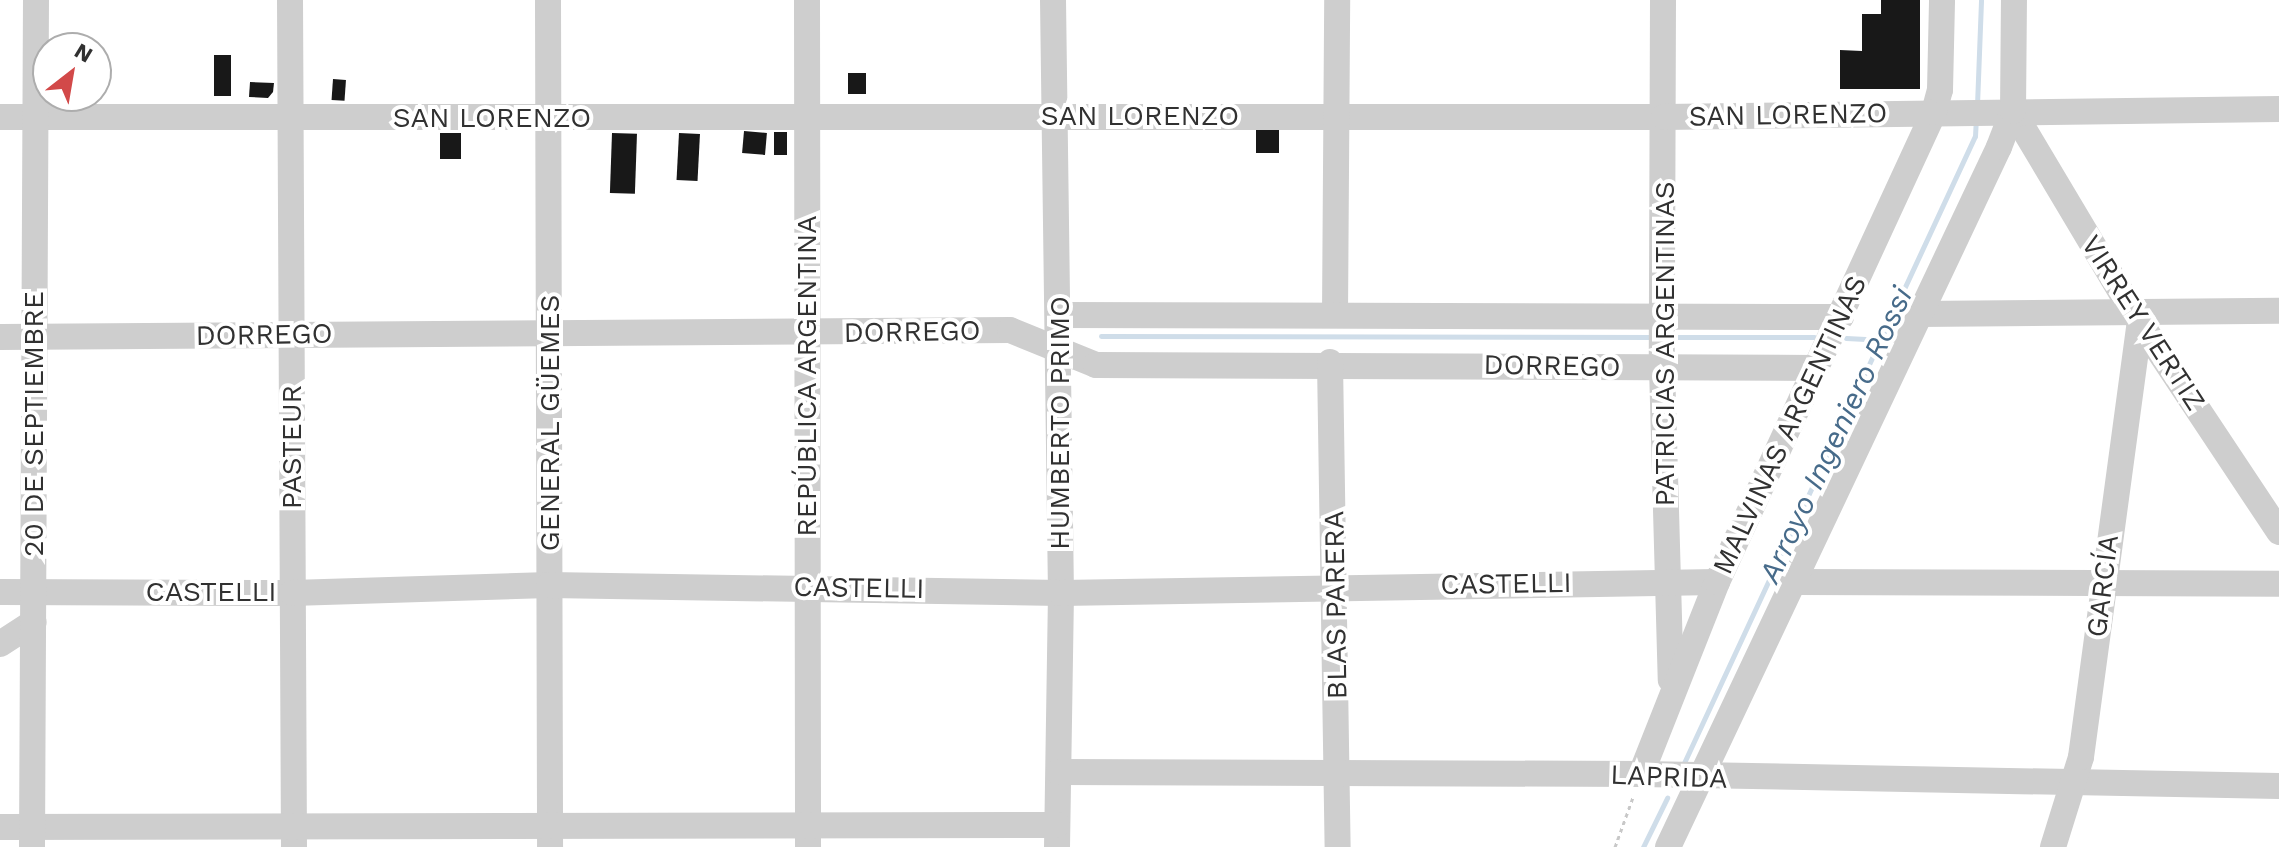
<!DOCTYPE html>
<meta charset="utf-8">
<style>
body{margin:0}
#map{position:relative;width:2279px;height:847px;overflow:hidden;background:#fff;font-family:"Work Sans",sans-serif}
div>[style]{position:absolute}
.stream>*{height:5px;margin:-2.5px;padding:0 2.5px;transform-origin:2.5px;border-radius:2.5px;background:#cfdde9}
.building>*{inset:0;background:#181818;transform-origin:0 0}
.path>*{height:3px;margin-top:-1.5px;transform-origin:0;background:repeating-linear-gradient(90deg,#c8c8c8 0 4px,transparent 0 8px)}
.minor>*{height:26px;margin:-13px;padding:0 13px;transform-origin:13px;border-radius:13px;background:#cecece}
span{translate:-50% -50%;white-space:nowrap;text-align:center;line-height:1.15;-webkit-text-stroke:8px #fff;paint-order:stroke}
.street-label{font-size:28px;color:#313131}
.water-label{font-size:30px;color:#476b8a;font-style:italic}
.north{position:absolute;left:32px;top:32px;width:80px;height:80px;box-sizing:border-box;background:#fff;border:2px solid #adadad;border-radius:50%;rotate:31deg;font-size:22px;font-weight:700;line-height:32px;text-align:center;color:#313131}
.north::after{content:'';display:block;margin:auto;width:28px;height:36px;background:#d24949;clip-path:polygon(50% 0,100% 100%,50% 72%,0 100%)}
</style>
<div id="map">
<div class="stream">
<div style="left:1977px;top:105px;width:105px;rotate:-87.8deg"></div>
<div style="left:1101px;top:336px;width:554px;rotate:0.1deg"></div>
<div style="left:1670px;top:337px;width:144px"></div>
<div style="left:1846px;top:338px;width:34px;rotate:3deg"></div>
<div style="left:1683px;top:765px;width:693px;rotate:-65.1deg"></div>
<div style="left:1975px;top:136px;width:17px;rotate:-87deg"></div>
<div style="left:1643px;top:847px;width:55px;rotate:-63.9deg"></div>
</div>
<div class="building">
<div style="clip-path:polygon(1881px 0,1920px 0,1920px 89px,1840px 89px,1840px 50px,1862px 51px,1862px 14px,1881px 14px)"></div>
<div style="left:214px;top:55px;width:17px;height:41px"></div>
<div style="left:848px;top:73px;width:18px;height:21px"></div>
<div style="left:333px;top:79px;width:13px;height:21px;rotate:4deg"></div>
<div style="clip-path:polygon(250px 82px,274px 83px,273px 92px,268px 98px,249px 97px)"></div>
<div style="left:1256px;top:130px;width:23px;height:23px"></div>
<div style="left:744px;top:131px;width:23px;height:22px;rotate:5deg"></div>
<div style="left:774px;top:132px;width:13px;height:23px"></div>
<div style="left:440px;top:133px;width:21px;height:26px"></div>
<div style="left:612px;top:133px;width:25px;height:60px;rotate:2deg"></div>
<div style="left:679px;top:133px;width:21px;height:47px;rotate:3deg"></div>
</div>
<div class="path">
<div style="left:1615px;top:847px;width:53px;rotate:-70.2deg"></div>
</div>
<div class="minor">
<div style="left:290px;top:0;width:847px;rotate:89.73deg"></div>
<div style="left:548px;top:0;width:847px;rotate:89.86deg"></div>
<div style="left:807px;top:0;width:847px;rotate:89.93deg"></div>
<div style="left:1053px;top:0;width:593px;rotate:89.23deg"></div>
<div style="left:1061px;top:593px;width:254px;rotate:90.9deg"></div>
<div style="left:1663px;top:0;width:367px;rotate:90.2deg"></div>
<div style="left:1662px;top:367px;width:313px;rotate:88.4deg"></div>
<div style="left:2013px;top:111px;width:234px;rotate:59.2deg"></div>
<div style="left:2133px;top:312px;width:264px;rotate:56.4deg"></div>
<div style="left:0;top:117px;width:1664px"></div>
<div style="left:1664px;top:117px;width:615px;rotate:-0.75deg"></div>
<div style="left:1335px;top:314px;width:314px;rotate:-89.6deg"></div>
<div style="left:1919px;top:314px;width:360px;rotate:-0.5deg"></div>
<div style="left:1059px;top:315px;width:782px;rotate:0.15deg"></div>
<div style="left:0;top:337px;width:1010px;rotate:-0.4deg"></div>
<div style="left:1010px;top:330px;width:93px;rotate:22.1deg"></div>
<div style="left:1096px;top:365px;width:720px;rotate:0.24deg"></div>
<div style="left:1330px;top:362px;width:485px;rotate:89.1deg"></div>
<div style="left:1796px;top:582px;width:483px;rotate:0.2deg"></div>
<div style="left:0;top:592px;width:292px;rotate:0.2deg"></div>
<div style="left:292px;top:593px;width:257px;rotate:-1.8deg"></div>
<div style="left:549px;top:585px;width:512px;rotate:0.9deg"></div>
<div style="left:1061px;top:593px;width:656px;rotate:-0.96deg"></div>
<div style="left:0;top:644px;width:40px;rotate:-32.9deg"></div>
<div style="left:1059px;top:772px;width:582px;rotate:0.2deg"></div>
<div style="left:1641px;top:774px;width:638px;rotate:1.08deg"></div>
<div style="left:1641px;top:774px;width:206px;rotate:-68.4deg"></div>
<div style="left:1717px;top:582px;width:518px;rotate:-65.22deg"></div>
<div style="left:1934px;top:112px;width:23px;rotate:-75deg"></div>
<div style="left:1940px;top:90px;width:90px;rotate:-88.7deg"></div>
<div style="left:0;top:827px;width:1057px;rotate:-0.11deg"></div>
<div style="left:32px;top:847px;width:847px;rotate:-89.73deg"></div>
<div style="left:1668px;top:847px;width:774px;rotate:-64.69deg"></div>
<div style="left:1999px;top:147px;width:39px;rotate:-69deg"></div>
<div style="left:2013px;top:111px;width:111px;rotate:-89.5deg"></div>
<div style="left:2053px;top:847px;width:94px;rotate:-72.7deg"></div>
<div style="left:2081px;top:757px;width:439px;rotate:-82.3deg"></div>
</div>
<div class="street-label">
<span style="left:1788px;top:115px;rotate:-1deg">SAN LORENZO</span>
<span style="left:1140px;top:116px">SAN LORENZO</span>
<span style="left:492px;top:118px">SAN LORENZO</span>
<span style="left:2143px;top:323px;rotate:57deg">VIRREY VERTIZ</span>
<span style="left:912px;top:332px;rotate:-1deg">DORREGO</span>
<span style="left:264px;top:335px;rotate:-1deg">DORREGO</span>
<span style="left:1665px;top:344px;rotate:-90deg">PATRICIAS ARGENTINAS</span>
<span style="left:1552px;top:366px;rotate:1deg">DORREGO</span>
<span style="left:807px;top:376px;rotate:-90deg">REPÚBLICA ARGENTINA</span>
<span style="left:550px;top:423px;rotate:-90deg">GENERAL GÜEMES</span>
<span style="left:1060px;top:423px;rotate:-90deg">HUMBERTO PRIMO</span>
<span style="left:34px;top:424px;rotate:-90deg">20 DE SEPTIEMBRE</span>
<span style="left:1790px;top:425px;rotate:-65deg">MALVINAS ARGENTINAS</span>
<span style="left:292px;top:447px;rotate:-90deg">PASTEUR</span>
<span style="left:1506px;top:584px;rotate:-1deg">CASTELLI</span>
<span style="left:2103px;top:586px;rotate:-83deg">GARCÍA</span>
<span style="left:859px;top:588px;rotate:1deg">CASTELLI</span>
<span style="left:211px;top:592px">CASTELLI</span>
<span style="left:1336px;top:605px;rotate:-91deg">BLAS PARERA</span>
<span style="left:1669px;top:777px;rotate:2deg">LAPRIDA</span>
</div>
<div class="water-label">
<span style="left:1836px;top:435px;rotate:-65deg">Arroyo Ingeniero Rossi</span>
</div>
<div class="north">N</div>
</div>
